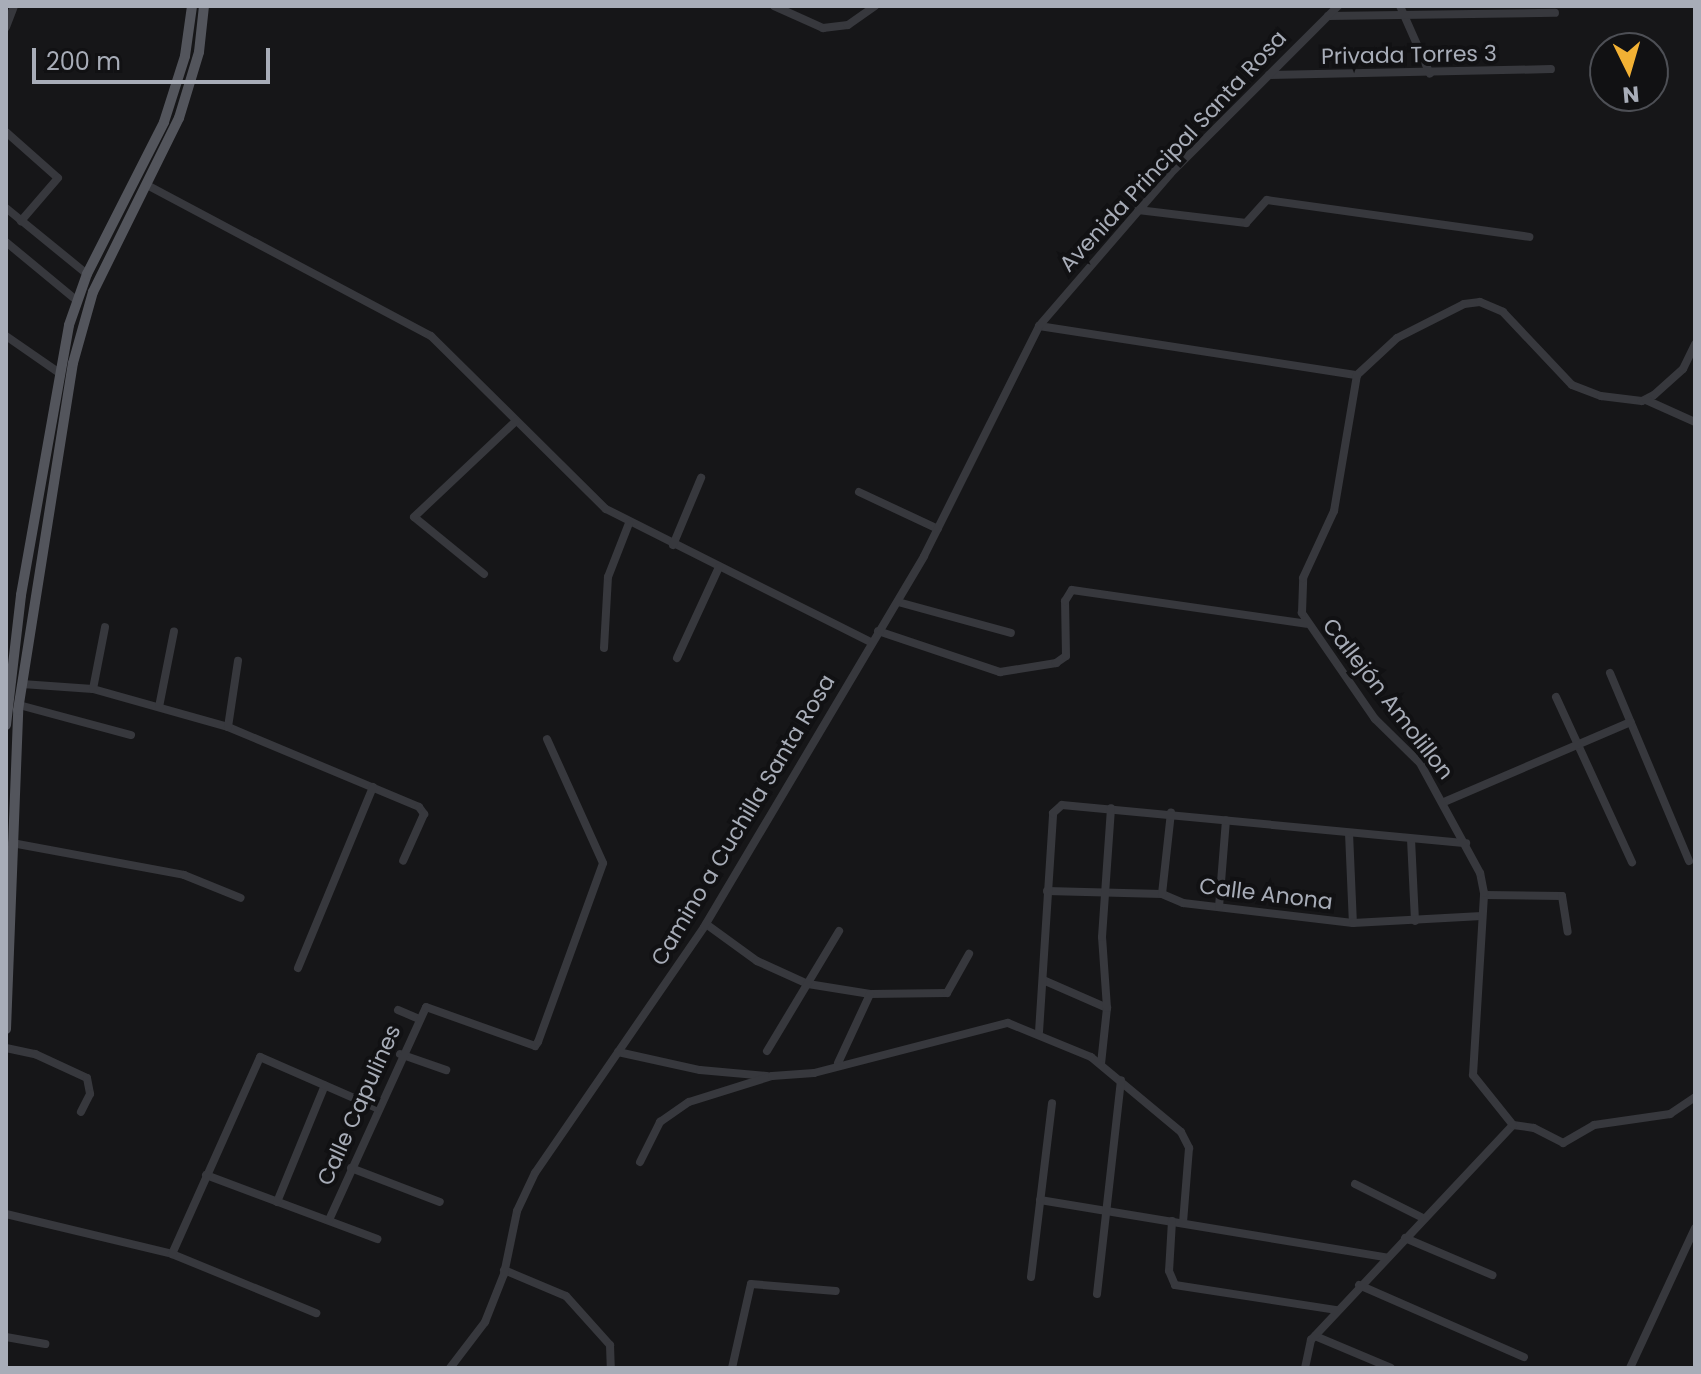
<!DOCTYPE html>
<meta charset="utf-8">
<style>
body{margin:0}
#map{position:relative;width:1701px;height:1374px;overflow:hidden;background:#161618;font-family:Poppins,sans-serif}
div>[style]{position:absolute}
.minor>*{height:8px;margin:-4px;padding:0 4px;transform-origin:4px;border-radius:4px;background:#37383d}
.major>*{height:10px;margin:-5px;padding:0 5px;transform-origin:5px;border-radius:5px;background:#53555c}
span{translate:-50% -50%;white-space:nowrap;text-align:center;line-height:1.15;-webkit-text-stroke:8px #111113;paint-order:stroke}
.street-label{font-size:22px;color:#a8adb8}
.frame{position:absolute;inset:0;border:8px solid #a8adb8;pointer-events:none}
.north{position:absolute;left:1589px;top:32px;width:80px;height:80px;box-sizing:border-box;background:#111113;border:2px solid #4d4f55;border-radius:50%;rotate:175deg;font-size:22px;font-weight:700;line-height:32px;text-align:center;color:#a8adb8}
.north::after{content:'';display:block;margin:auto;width:28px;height:36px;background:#f2b134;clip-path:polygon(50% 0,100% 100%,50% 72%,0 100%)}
.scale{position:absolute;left:32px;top:48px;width:238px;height:36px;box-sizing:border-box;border:4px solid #a8adb8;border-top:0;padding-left:10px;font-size:24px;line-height:28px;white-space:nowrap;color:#a8adb8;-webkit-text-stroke:6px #111113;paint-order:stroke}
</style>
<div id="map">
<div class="minor">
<div style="left:774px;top:6px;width:54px;rotate:24.2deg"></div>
<div style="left:823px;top:28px;width:25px;rotate:-7deg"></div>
<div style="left:848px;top:25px;width:33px;rotate:-35deg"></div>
<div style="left:1400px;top:6px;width:74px;rotate:66.2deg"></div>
<div style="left:1328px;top:16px;width:227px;rotate:-0.8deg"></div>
<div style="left:6px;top:27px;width:22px;rotate:-69deg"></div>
<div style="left:1269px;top:75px;width:282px;rotate:-1.2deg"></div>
<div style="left:6px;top:132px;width:69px;rotate:41.5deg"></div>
<div style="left:58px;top:178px;width:57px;rotate:130.7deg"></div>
<div style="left:147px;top:185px;width:322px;rotate:28deg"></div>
<div style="left:431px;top:336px;width:246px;rotate:44.7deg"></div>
<div style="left:606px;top:509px;width:297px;rotate:26.7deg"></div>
<div style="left:6px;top:208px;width:104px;rotate:39.2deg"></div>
<div style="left:1138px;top:210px;width:109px;rotate:6.9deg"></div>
<div style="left:1246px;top:223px;width:31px;rotate:-48deg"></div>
<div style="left:1267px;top:200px;width:265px;rotate:8deg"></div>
<div style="left:6px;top:242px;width:91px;rotate:39.6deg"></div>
<div style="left:1039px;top:326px;width:322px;rotate:8.8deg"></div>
<div style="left:6px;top:336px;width:63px;rotate:34.7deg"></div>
<div style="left:1357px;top:375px;width:54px;rotate:-42.8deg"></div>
<div style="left:1397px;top:338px;width:75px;rotate:-26.9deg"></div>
<div style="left:1464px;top:304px;width:16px;rotate:-7deg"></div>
<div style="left:1480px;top:302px;width:25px;rotate:23deg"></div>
<div style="left:1503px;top:312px;width:100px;rotate:46.6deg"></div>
<div style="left:1572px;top:385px;width:31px;rotate:21deg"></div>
<div style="left:1601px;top:396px;width:41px;rotate:7deg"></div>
<div style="left:1642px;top:401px;width:13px;rotate:-27deg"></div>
<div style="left:1654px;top:395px;width:39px;rotate:-42deg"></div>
<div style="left:1683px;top:369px;width:28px;rotate:-64deg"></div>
<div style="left:1646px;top:400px;width:54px;rotate:24.2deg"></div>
<div style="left:859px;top:492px;width:87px;rotate:25.1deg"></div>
<div style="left:673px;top:545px;width:73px;rotate:-67.3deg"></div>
<div style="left:484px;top:574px;width:90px;rotate:-140.8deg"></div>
<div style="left:414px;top:517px;width:140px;rotate:-43.3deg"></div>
<div style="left:898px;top:602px;width:117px;rotate:15.3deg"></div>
<div style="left:878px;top:631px;width:129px;rotate:18.6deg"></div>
<div style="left:1000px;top:672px;width:57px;rotate:-9.1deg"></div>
<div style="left:1056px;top:663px;width:12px;rotate:-35deg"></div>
<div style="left:1066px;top:656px;width:55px;rotate:-91deg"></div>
<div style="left:1065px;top:601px;width:13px;rotate:-58deg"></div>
<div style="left:1072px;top:590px;width:237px;rotate:8.2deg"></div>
<div style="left:604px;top:648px;width:71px;rotate:-86.8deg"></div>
<div style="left:608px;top:577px;width:58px;rotate:-68.7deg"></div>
<div style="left:677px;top:658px;width:100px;rotate:-65.2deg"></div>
<div style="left:1610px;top:673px;width:204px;rotate:67.2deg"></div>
<div style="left:22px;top:684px;width:71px;rotate:4deg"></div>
<div style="left:93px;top:689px;width:140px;rotate:15.7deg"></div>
<div style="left:228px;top:727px;width:207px;rotate:22.7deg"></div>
<div style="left:419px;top:807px;width:9px;rotate:54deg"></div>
<div style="left:424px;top:814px;width:51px;rotate:114.1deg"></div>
<div style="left:93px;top:689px;width:63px;rotate:-79deg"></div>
<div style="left:1556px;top:697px;width:182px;rotate:65.3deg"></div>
<div style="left:19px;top:705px;width:116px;rotate:15deg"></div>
<div style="left:159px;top:707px;width:77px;rotate:-78.8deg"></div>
<div style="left:228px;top:727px;width:67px;rotate:-81.4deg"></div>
<div style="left:1444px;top:802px;width:203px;rotate:-23.2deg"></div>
<div style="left:1349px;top:833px;width:90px;rotate:87.5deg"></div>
<div style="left:1411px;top:839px;width:82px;rotate:87.2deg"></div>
<div style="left:12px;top:843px;width:175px;rotate:10.5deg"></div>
<div style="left:184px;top:875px;width:61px;rotate:22deg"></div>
<div style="left:1047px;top:891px;width:115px;rotate:1.5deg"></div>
<div style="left:1162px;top:894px;width:23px;rotate:23deg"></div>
<div style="left:1183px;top:903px;width:171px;rotate:6.7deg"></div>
<div style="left:1353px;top:923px;width:129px;rotate:-3.1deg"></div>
<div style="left:1162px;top:894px;width:82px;rotate:-83.7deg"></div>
<div style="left:1484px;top:895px;width:78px;rotate:0.7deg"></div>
<div style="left:1562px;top:896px;width:36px;rotate:81deg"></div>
<div style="left:1219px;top:907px;width:87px;rotate:-85.4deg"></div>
<div style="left:706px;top:924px;width:63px;rotate:36deg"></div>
<div style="left:757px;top:961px;width:56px;rotate:24.3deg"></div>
<div style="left:808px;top:984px;width:63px;rotate:9.2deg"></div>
<div style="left:870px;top:994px;width:77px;rotate:-0.7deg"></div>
<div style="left:947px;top:993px;width:45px;rotate:-60.6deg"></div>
<div style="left:298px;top:968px;width:196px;rotate:-67.5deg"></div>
<div style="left:1043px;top:980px;width:70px;rotate:23.6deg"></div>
<div style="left:398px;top:1010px;width:21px;rotate:23deg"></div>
<div style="left:1039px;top:1032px;width:219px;rotate:-86.3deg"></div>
<div style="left:1053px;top:813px;width:12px;rotate:-42deg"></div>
<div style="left:1062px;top:805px;width:406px;rotate:5.4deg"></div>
<div style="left:6px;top:1048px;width:30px;rotate:12deg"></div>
<div style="left:35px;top:1054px;width:57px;rotate:24.8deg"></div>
<div style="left:87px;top:1078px;width:16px;rotate:79deg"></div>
<div style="left:90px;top:1094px;width:20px;rotate:117deg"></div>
<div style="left:767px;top:1051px;width:140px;rotate:-59deg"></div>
<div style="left:618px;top:1052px;width:84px;rotate:12.4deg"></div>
<div style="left:700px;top:1070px;width:67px;rotate:5.1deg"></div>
<div style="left:400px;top:1054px;width:49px;rotate:19.2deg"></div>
<div style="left:838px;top:1063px;width:76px;rotate:-65.1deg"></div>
<div style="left:1101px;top:1064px;width:56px;rotate:-83.9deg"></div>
<div style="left:1107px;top:1008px;width:71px;rotate:-94deg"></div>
<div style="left:1102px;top:937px;width:129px;rotate:-86deg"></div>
<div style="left:1513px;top:1125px;width:21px;rotate:8deg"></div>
<div style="left:1534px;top:1128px;width:33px;rotate:27deg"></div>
<div style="left:1563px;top:1143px;width:36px;rotate:-30deg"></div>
<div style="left:1594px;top:1125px;width:77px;rotate:-8.2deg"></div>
<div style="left:1670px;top:1114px;width:30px;rotate:-34deg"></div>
<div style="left:640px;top:1162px;width:45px;rotate:-63.4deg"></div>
<div style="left:660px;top:1122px;width:35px;rotate:-35deg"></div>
<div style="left:689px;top:1102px;width:87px;rotate:-17.4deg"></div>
<div style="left:772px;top:1076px;width:42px;rotate:-4.1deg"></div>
<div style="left:814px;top:1073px;width:200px;rotate:-14.5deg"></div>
<div style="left:1008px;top:1023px;width:90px;rotate:22.3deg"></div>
<div style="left:1091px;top:1057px;width:117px;rotate:39.8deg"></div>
<div style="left:1181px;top:1132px;width:18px;rotate:63deg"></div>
<div style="left:1189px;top:1148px;width:75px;rotate:94.6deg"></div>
<div style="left:351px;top:1168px;width:95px;rotate:20.9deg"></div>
<div style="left:206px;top:1175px;width:183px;rotate:20.5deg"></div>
<div style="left:1355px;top:1184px;width:76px;rotate:26.6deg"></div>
<div style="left:1040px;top:1200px;width:351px;rotate:9.4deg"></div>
<div style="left:277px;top:1202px;width:126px;rotate:-67.7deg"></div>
<div style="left:6px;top:1214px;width:171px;rotate:13.5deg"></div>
<div style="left:172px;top:1254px;width:156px;rotate:22.3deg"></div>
<div style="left:329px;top:1220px;width:234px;rotate:-65.5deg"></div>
<div style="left:426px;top:1007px;width:116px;rotate:19.7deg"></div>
<div style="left:535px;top:1046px;width:5px;rotate:-53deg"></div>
<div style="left:538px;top:1042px;width:190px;rotate:-70deg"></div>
<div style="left:603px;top:863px;width:136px;rotate:-114.3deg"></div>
<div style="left:1172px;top:1221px;width:50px;rotate:93.4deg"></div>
<div style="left:1169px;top:1271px;width:15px;rotate:67deg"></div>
<div style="left:1175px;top:1285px;width:164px;rotate:8.8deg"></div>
<div style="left:1405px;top:1238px;width:95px;rotate:23deg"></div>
<div style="left:172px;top:1254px;width:216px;rotate:-65.9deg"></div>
<div style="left:260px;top:1057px;width:128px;rotate:23.6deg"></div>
<div style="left:504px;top:1270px;width:67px;rotate:22.8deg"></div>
<div style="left:566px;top:1296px;width:66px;rotate:48.1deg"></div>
<div style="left:610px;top:1345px;width:23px;rotate:88deg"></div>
<div style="left:1031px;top:1277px;width:175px;rotate:-83.1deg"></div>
<div style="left:1359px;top:1285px;width:180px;rotate:23.6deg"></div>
<div style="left:1097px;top:1294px;width:215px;rotate:-83.6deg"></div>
<div style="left:1315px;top:1336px;width:82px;rotate:22.8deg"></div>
<div style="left:6px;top:1337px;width:40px;rotate:10deg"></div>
<div style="left:450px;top:1368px;width:58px;rotate:-52.7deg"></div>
<div style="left:485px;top:1322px;width:52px;rotate:-68.4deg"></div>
<div style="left:504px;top:1274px;width:64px;rotate:-78.3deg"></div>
<div style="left:517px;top:1211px;width:42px;rotate:-64.7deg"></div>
<div style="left:535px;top:1173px;width:298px;rotate:-55.5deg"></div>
<div style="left:704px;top:927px;width:431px;rotate:-59.3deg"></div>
<div style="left:924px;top:556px;width:257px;rotate:-63.4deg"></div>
<div style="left:1039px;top:326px;width:201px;rotate:-49.2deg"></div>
<div style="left:1170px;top:174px;width:238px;rotate:-45deg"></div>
<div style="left:732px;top:1368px;width:86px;rotate:-77.3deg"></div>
<div style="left:751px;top:1284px;width:85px;rotate:4.7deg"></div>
<div style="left:1305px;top:1368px;width:29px;rotate:-78deg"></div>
<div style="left:1311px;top:1340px;width:295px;rotate:-46.8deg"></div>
<div style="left:1513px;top:1125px;width:64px;rotate:-128.7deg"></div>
<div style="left:1473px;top:1075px;width:182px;rotate:-86.5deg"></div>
<div style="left:1484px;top:893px;width:20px;rotate:-101deg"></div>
<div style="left:1480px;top:873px;width:125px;rotate:-118.6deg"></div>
<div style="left:1420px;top:763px;width:63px;rotate:-135.6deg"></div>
<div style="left:1375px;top:719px;width:129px;rotate:-124.6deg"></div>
<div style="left:1302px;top:613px;width:35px;rotate:-88deg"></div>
<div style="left:1303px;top:578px;width:74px;rotate:-65.2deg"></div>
<div style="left:1334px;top:511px;width:138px;rotate:-80.4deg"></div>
<div style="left:1630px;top:1368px;width:154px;rotate:-65.1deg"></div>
</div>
<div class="major">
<div style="left:6px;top:725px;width:131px;rotate:-83.4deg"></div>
<div style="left:21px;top:595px;width:274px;rotate:-79.9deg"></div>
<div style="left:69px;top:325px;width:54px;rotate:-70.6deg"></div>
<div style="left:87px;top:274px;width:170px;rotate:-63.1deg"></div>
<div style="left:164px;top:122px;width:69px;rotate:-72.3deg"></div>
<div style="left:185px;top:56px;width:50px;rotate:-82deg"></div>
<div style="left:6px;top:1029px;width:319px;rotate:-87.8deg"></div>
<div style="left:18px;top:710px;width:351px;rotate:-81deg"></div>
<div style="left:73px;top:363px;width:74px;rotate:-74.3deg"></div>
<div style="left:93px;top:292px;width:194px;rotate:-63.7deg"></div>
<div style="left:179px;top:118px;width:69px;rotate:-73.1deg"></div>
<div style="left:199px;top:52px;width:46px;rotate:-83.8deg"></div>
</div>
<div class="street-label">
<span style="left:1409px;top:55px;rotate:-1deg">Privada Torres 3</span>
<span style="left:1173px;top:151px;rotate:-47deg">Avenida Principal Santa Rosa</span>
<span style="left:1388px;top:699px;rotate:52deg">Callejón Amolillon</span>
<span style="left:743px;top:820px;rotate:-59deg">Camino a Cuchilla Santa Rosa</span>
<span style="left:1266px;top:894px;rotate:7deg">Calle Anona</span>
<span style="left:359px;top:1105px;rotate:-66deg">Calle Capulines</span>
</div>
<div class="frame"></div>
<div class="north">N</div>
<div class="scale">200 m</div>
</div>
